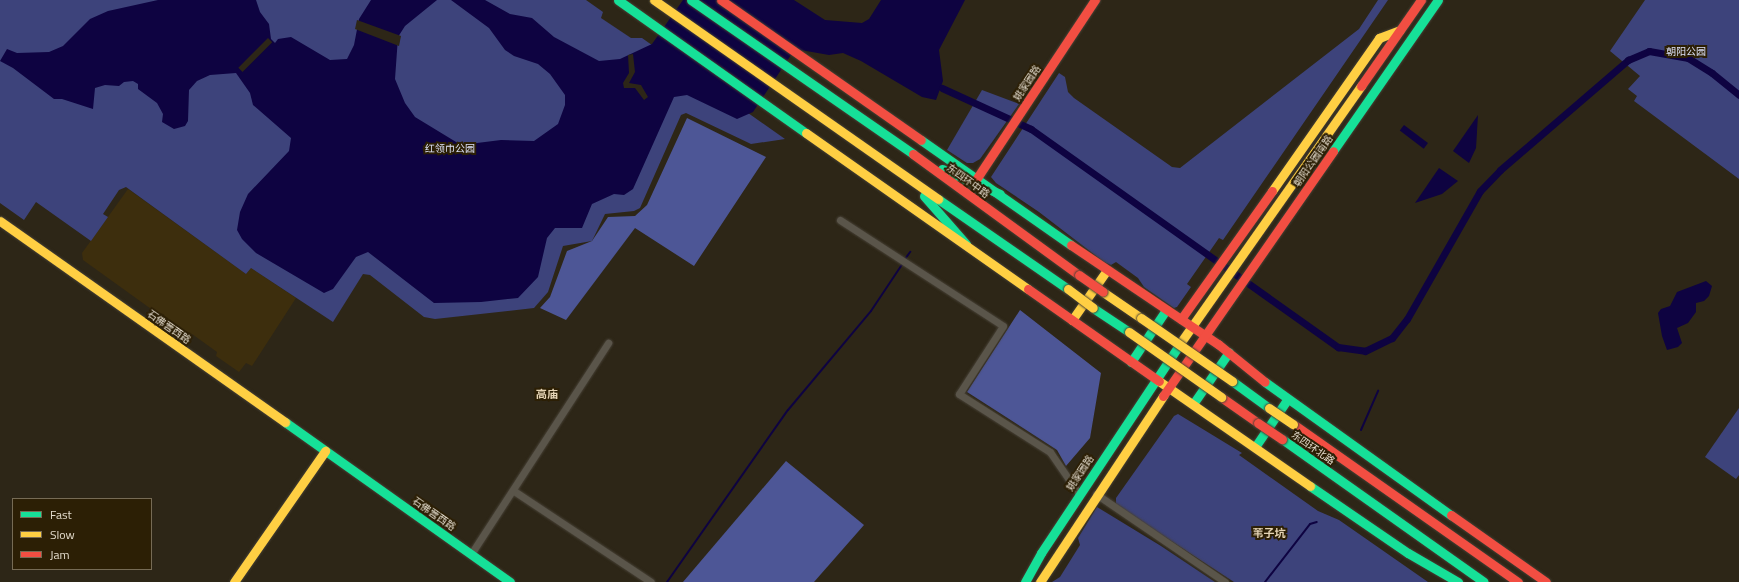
<!DOCTYPE html>
<meta charset="utf-8">
<style>
body{margin:0}
#map{position:relative;width:1739px;height:582px;overflow:hidden;background:#2d2617;font-family:"Titillium Web","Noto Sans SC",sans-serif}
div>[style]{position:absolute}
.built>*{inset:0;background:#3d2e0d}
.green>*{inset:0;background:#3d437b}
.forest>*{inset:0;background:#4d5696}
.water>*{inset:0;background:#0e0341;transform-origin:0 0}
.pier>*{inset:0;background:#2d2617;transform-origin:0 0}
.stream>*{height:2px;margin:-1px;padding:0 1px;transform-origin:1px;border-radius:1px;background:#0e0341}
.canal>*{height:7px;margin:-3.5px;padding:0 3.5px;transform-origin:3.5px;border-radius:3.5px;background:#0e0341}
.roads{filter:drop-shadow(0 0 1px #464035) drop-shadow(0 0 1px #464035)}
.street>*{height:7px;margin:-3.5px;padding:0 3.5px;transform-origin:3.5px;border-radius:3.5px;background:#5a554a}
.fast>*{height:9px;margin:-4.5px;padding:0 4.5px;transform-origin:4.5px;border-radius:4.5px;background:#16e098}
.slow>*{height:9px;margin:-4.5px;padding:0 4.5px;transform-origin:4.5px;border-radius:4.5px;background:#ffcf43}
.jam>*{height:9px;margin:-4.5px;padding:0 4.5px;transform-origin:4.5px;border-radius:4.5px;background:#f24e42}
.bridges{filter:drop-shadow(0 0 1px #464035) drop-shadow(0 0 1px #464035)}
.slow-bridge>*{height:9px;margin:-4.5px;padding:0 4.5px;transform-origin:4.5px;border-radius:4.5px;background:#ffcf43}
.jam-bridge>*{height:9px;margin:-4.5px;padding:0 4.5px;transform-origin:4.5px;border-radius:4.5px;background:#f24e42}
span{translate:-50% -50%;white-space:nowrap;text-align:center;line-height:1.15;-webkit-text-stroke:4px #2c1f05;paint-order:stroke}
.park-label{font-size:10px;color:#dbe0f6}
.street-label{font-size:10px;color:#e4dccd}
.neighbourhood-label{font-size:11px;color:#e5d4b5;font-weight:700}
.legend{position:absolute;left:12px;top:498px;width:140px;height:72px;box-sizing:border-box;background:#2c1f05;border:1px solid #766b55;margin:0;padding:5px 7px;list-style:none;font-size:12px;color:#e4dccd}
.legend li{display:flex;align-items:center;gap:8px;height:20px}
.legend b{width:20px;border:1px solid #766b55}
</style>
<div id="map">
<div class="built">
<div style="clip-path:polygon(128px 189px,246px 274px,251px 268px,296px 298px,252px 366px,246px 363px,239px 372px,216px 356px,217px 352px,192px 334px,190px 337px,83px 260px,82px 253px)"></div>
</div>
<div class="green">
<div style="clip-path:polygon(0 0,586px 0,603px 12px,601px 18px,631px 38px,642px 38px,785px 139px,751px 144px,686px 113px,681px 115px,640px 208px,634px 211px,605px 214px,592px 241px,563px 246px,548px 292px,534px 308px,435px 319px,424px 317px,370px 275px,363px 274px,333px 322px,251px 268px,246px 274px,126px 187px,119px 190px,103px 214px,108px 217px,91px 241px,36px 202px,24px 220px,0 203px)"></div>
<div style="clip-path:polygon(1378px 0,1388px 0,1223px 240px,1219px 238px,1187px 284px,1191px 287px,1177px 307px,1174px 308px,1144px 287px,1138px 278px,1116px 262px,1111px 265px,1104px 262px,1039px 212px,996px 183px,991px 177px,1059px 73px,1065px 77px,1068px 92px,1074px 98px,1172px 167px,1180px 168px,1359px 29px)"></div>
<div style="clip-path:polygon(1645px 0,1739px 0,1739px 179px,1634px 101px,1637px 96px,1628px 89px,1640px 76px,1610px 51px)"></div>
<div style="clip-path:polygon(982px 90px,1019px 104px,980px 159px,973px 163px,967px 163px,947px 150px)"></div>
<div style="clip-path:polygon(1739px 408px,1739px 475px,1736px 479px,1705px 457px)"></div>
<div style="clip-path:polygon(1178px 414px,1242px 453px,1239px 455px,1318px 511px,1339px 520px,1428px 582px,1234px 582px,1116px 505px,1116px 498px,1174px 416px)"></div>
<div style="clip-path:polygon(1097px 507px,1161px 546px,1215px 582px,1052px 582px,1060px 577px,1080px 545px,1078px 538px)"></div>
</div>
<div class="forest">
<div style="clip-path:polygon(687px 118px,766px 157px,694px 266px,635px 228px,566px 320px,540px 308px,550px 297px,567px 251px,592px 241px,608px 217px,635px 216px,647px 205px)"></div>
<div style="clip-path:polygon(1020px 310px,1101px 373px,1090px 438px,1066px 466px,1057px 450px,967px 392px)"></div>
<div style="clip-path:polygon(786px 461px,864px 525px,814px 582px,683px 582px)"></div>
</div>
<div class="water">
<div style="clip-path:polygon(158px 0,256px 0,260px 12px,269px 24px,271px 39px,275px 43px,278px 39px,291px 37px,330px 60px,347px 59px,354px 45px,359px 19px,371px 0,437px 0,405px 26px,398px 37px,395px 79px,405px 103px,415px 117px,461px 145px,501px 140px,534px 141px,558px 124px,565px 105px,565px 95px,550px 74px,538px 64px,514px 56px,505px 50px,489px 28px,451px 0,485px 0,510px 14px,532px 18px,554px 37px,599px 61px,620px 59px,652px 44px,683px 0,794px 0,825px 20px,862px 23px,869px 19px,881px 0,965px 0,939px 50px,943px 81px,936px 100px,922px 97px,861px 61px,843px 53px,829px 55px,795px 49px,753px 112px,737px 119px,687px 95px,674px 97px,633px 189px,624px 195px,614px 194px,592px 204px,582px 228px,555px 228px,547px 238px,538px 277px,518px 298px,481px 302px,434px 303px,368px 252px,356px 257px,333px 289px,324px 293px,256px 253px,242px 239px,237px 230px,240px 212px,248px 194px,289px 151px,291px 138px,253px 105px,250px 93px,236px 73px,210px 75px,197px 81px,189px 90px,188px 121px,185px 126px,174px 129px,162px 122px,163px 114px,157px 103px,138px 89px,138px 84px,133px 81px,124px 82px,119px 86px,105px 85px,95px 88px,93px 109px,62px 99px,54px 99px,13px 68px,0 61px,7px 49px,17px 53px,49px 52px,63px 46px,90px 19px,108px 11px)"></div>
<div style="clip-path:polygon(1478px 115px,1476px 148px,1469px 163px,1453px 151px)"></div>
<div style="left:1404px;top:125px;width:30px;height:7px;rotate:37deg"></div>
<div style="clip-path:polygon(1439px 168px,1458px 181px,1442px 194px,1415px 203px)"></div>
<div style="clip-path:polygon(1706px 281px,1712px 286px,1709px 296px,1704px 301px,1696px 303px,1696px 312px,1688px 323px,1677px 328px,1682px 343px,1678px 347px,1667px 350px,1662px 336px,1658px 313px,1661px 309px,1670px 306px,1677px 292px)"></div>
</div>
<div class="pier">
<div style="clip-path:polygon(357px 20px,401px 36px,399px 46px,355px 29px)"></div>
<div style="left:268px;top:38px;width:6px;height:42px;rotate:45deg"></div>
<div style="clip-path:polygon(633px 54px,635px 72px,629px 83px,641px 85px,648px 97px,644px 100px,635px 88px,624px 88px,623px 83px,629px 73px,628px 55px)"></div>
</div>
<div class="stream">
<div style="left:905px;top:259px;width:9px;rotate:-54deg"></div>
<div style="left:1361px;top:430px;width:43px;rotate:-66.4deg"></div>
<div style="left:667px;top:582px;width:210px;rotate:-54.9deg"></div>
<div style="left:788px;top:410px;width:129px;rotate:-50deg"></div>
<div style="left:871px;top:311px;width:58px;rotate:-56.3deg"></div>
<div style="left:1265px;top:582px;width:73px;rotate:-52.2deg"></div>
<div style="left:1310px;top:524px;width:7px;rotate:-16deg"></div>
</div>
<div class="canal">
<div style="left:942px;top:88px;width:98px;rotate:24.7deg"></div>
<div style="left:1031px;top:129px;width:377px;rotate:35.4deg"></div>
<div style="left:1338px;top:347px;width:27px;rotate:8deg"></div>
<div style="left:1365px;top:351px;width:30px;rotate:-26deg"></div>
<div style="left:1392px;top:338px;width:24px;rotate:-52deg"></div>
<div style="left:1407px;top:319px;width:147px;rotate:-60.3deg"></div>
<div style="left:1480px;top:191px;width:29px;rotate:-46deg"></div>
<div style="left:1500px;top:170px;width:169px;rotate:-40.7deg"></div>
<div style="left:1628px;top:60px;width:23px;rotate:-23deg"></div>
<div style="left:1649px;top:51px;width:40px;rotate:10deg"></div>
<div style="left:1688px;top:58px;width:28px;rotate:32deg"></div>
<div style="left:1712px;top:73px;width:35px;rotate:39deg"></div>
</div>
<div class="roads">
<div class="street">
<div style="left:840px;top:220px;width:194px;rotate:33deg"></div>
<div style="left:1003px;top:326px;width:81px;rotate:122.9deg"></div>
<div style="left:959px;top:394px;width:108px;rotate:32.5deg"></div>
<div style="left:1050px;top:452px;width:51px;rotate:55.4deg"></div>
<div style="left:514px;top:491px;width:164px;rotate:33.6deg"></div>
<div style="left:1096px;top:494px;width:156px;rotate:34.3deg"></div>
<div style="left:471px;top:554px;width:252px;rotate:-57deg"></div>
</div>
<div class="fast">
<div style="left:618px;top:0;width:230px;rotate:35.3deg"></div>
<div style="left:691px;top:0;width:270px;rotate:34.7deg"></div>
<div style="left:921px;top:140px;width:183px;rotate:35deg"></div>
<div style="left:1333px;top:151px;width:184px;rotate:-55.2deg"></div>
<div style="left:942px;top:169px;width:63px;rotate:23.3deg"></div>
<div style="left:924px;top:196px;width:64px;rotate:48.8deg"></div>
<div style="left:938px;top:199px;width:158px;rotate:34.7deg"></div>
<div style="left:1093px;top:308px;width:43px;rotate:33.7deg"></div>
<div style="left:1131px;top:362px;width:63px;rotate:-56.1deg"></div>
<div style="left:1232px;top:381px;width:46px;rotate:36.1deg"></div>
<div style="left:1265px;top:382px;width:229px;rotate:35.6deg"></div>
<div style="left:1193px;top:404px;width:63px;rotate:-55.3deg"></div>
<div style="left:285px;top:422px;width:276px;rotate:35.4deg"></div>
<div style="left:1282px;top:439px;width:247px;rotate:35.3deg"></div>
<div style="left:1255px;top:447px;width:57px;rotate:-55.8deg"></div>
<div style="left:1310px;top:486px;width:119px;rotate:34.4deg"></div>
<div style="left:1408px;top:553px;width:58px;rotate:30.1deg"></div>
<div style="left:1025px;top:582px;width:33px;rotate:-61deg"></div>
<div style="left:1041px;top:553px;width:253px;rotate:-56.4deg"></div>
</div>
<div class="slow">
<div style="left:654px;top:0;width:347px;rotate:35deg"></div>
<div style="left:806px;top:133px;width:271px;rotate:35.1deg"></div>
<div style="left:1272px;top:191px;width:187px;rotate:-55deg"></div>
<div style="left:1379px;top:38px;width:22px;rotate:-21deg"></div>
<div style="left:0;top:221px;width:349px;rotate:35.2deg"></div>
<div style="left:1103px;top:292px;width:46px;rotate:34.4deg"></div>
<div style="left:1072px;top:320px;width:61px;rotate:-55deg"></div>
<div style="left:1181px;top:342px;width:313px;rotate:-54.9deg"></div>
<div style="left:1159px;top:381px;width:184px;rotate:34.8deg"></div>
<div style="left:234px;top:582px;width:160px;rotate:-55.2deg"></div>
<div style="left:1040px;top:582px;width:223px;rotate:-56.5deg"></div>
</div>
<div class="jam">
<div style="left:721px;top:0;width:244px;rotate:35deg"></div>
<div style="left:1361px;top:86px;width:105px;rotate:-55.1deg"></div>
<div style="left:913px;top:154px;width:205px;rotate:36.1deg"></div>
<div style="left:977px;top:178px;width:214px;rotate:-56.5deg"></div>
<div style="left:1071px;top:245px;width:177px;rotate:34deg"></div>
<div style="left:1218px;top:344px;width:60px;rotate:39deg"></div>
<div style="left:1028px;top:289px;width:160px;rotate:35.1deg"></div>
<div style="left:1181px;top:319px;width:157px;rotate:-54.6deg"></div>
<div style="left:1163px;top:396px;width:298px;rotate:-55.2deg"></div>
<div style="left:1221px;top:397px;width:45px;rotate:35.1deg"></div>
<div style="left:1293px;top:424px;width:275px;rotate:35.1deg"></div>
<div style="left:1451px;top:515px;width:116px;rotate:35.2deg"></div>
</div>
</div>
<div class="bridges">
<div class="slow-bridge">
<div style="left:1068px;top:289px;width:31px;rotate:37deg"></div>
<div style="left:1141px;top:318px;width:111px;rotate:34.7deg"></div>
<div style="left:1129px;top:332px;width:113px;rotate:35.2deg"></div>
<div style="left:1269px;top:408px;width:29px;rotate:34deg"></div>
</div>
<div class="jam-bridge">
<div style="left:1079px;top:275px;width:29px;rotate:35deg"></div>
<div style="left:1258px;top:423px;width:29px;rotate:34deg"></div>
</div>
</div>
<div class="park-label">
<span style="left:1686px;top:52px">朝阳公园</span>
<span style="left:450px;top:149px">红领巾公园</span>
</div>
<div class="street-label">
<span style="left:1027px;top:83px;rotate:-56deg">姚家园路</span>
<span style="left:1313px;top:161px;rotate:-55deg">朝阳公园南路</span>
<span style="left:968px;top:181px;rotate:36deg">东四环中路</span>
<span style="left:169px;top:327px;rotate:35deg">石佛营西路</span>
<span style="left:1313px;top:448px;rotate:35deg">东四环北路</span>
<span style="left:1080px;top:473px;rotate:-56deg">姚家园路</span>
<span style="left:434px;top:514px;rotate:35deg">石佛营西路</span>
</div>
<div class="neighbourhood-label">
<span style="left:547px;top:394px">高庙</span>
<span style="left:1269px;top:533px">苇子坑</span>
</div>
<ul class="legend">
<li><b style="height:5px;background:#16e098"></b>Fast</li>
<li><b style="height:5px;background:#ffcf43"></b>Slow</li>
<li><b style="height:5px;background:#f24e42"></b>Jam</li>
</ul>
</div>
